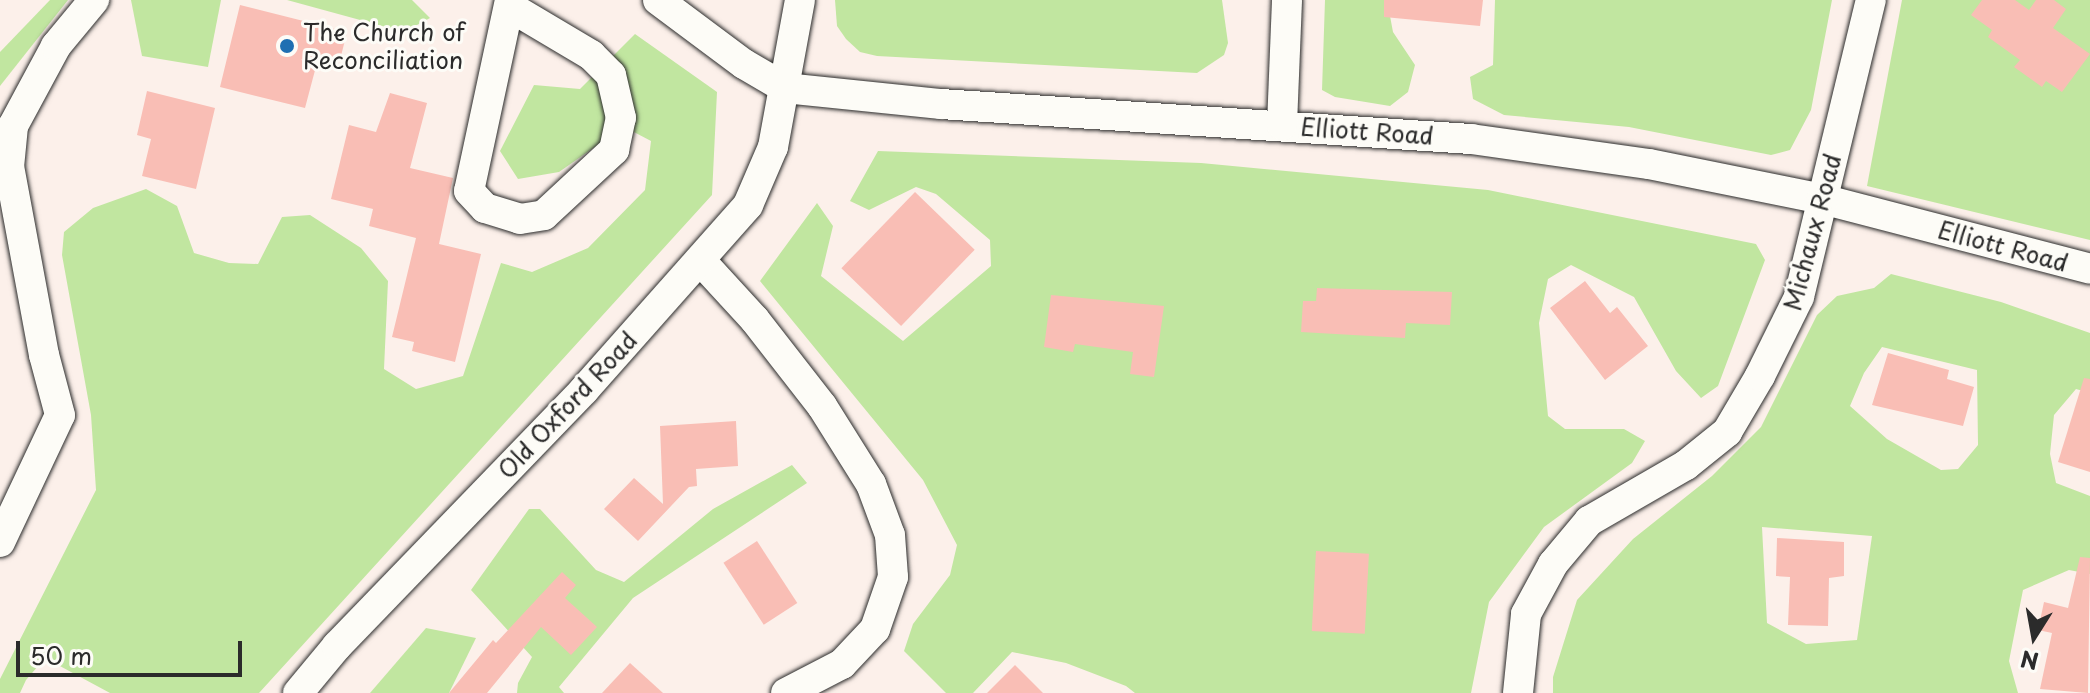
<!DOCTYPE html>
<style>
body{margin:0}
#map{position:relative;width:2090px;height:693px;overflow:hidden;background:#fcf0ea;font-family:"Playpen Sans",sans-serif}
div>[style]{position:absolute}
.green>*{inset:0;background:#c1e6a0}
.building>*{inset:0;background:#f9beb5;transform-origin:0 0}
.roads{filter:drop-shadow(0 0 2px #2b2b2b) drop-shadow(0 0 2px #2b2b2b)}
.minor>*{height:30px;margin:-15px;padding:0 15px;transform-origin:15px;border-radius:15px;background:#fdfcf7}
.dots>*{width:22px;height:22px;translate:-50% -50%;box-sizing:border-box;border:4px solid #fdfcf7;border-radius:50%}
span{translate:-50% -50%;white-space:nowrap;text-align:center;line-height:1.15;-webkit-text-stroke:6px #fdfcf7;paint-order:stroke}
.poi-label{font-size:24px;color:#2b2b2b}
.left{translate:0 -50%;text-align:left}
.street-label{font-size:24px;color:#2b2b2b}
.north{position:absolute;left:1994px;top:597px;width:80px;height:80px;-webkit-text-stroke:6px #fdfcf7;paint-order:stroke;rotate:191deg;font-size:22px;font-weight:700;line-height:32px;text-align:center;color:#2b2b2b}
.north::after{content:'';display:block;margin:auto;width:28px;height:36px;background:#2b2b2b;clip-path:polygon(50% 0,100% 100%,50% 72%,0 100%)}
.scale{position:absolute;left:16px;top:641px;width:226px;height:36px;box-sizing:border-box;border:4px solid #2b2b2b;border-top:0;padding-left:10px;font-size:24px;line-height:28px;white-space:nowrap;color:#2b2b2b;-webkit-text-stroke:6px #fdfcf7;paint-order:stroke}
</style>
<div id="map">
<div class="green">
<div style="clip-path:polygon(50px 0,68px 0,0 86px,0 52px)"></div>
<div style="clip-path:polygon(131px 0,221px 0,208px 67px,142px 56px)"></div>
<div style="clip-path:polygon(287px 0,412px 0,430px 18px,404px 32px)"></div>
<div style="clip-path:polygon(835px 0,1222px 0,1228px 43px,1224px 55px,1197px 73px,877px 56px,860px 52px,846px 39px,837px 26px)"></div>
<div style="clip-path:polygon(1325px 0,1387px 0,1393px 32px,1415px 65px,1408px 92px,1390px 106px,1335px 97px,1322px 90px)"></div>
<div style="clip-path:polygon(1495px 0,1832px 0,1811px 110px,1790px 150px,1771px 155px,1629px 127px,1504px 115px,1473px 99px,1470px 77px,1493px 65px)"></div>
<div style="clip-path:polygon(1902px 0,2090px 0,2090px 240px,1867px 186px)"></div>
<div style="clip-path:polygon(635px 34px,717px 92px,712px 195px,259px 693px,110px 693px,45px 658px,26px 680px,20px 693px,0 693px,0 679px,96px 490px,91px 415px,62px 255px,64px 232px,93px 208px,146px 189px,177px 206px,194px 253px,229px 263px,258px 264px,282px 217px,310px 215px,361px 248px,388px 281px,384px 369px,416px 389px,463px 376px,501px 263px,532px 272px,588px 248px,645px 190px,651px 141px,632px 131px,599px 144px,559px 172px,518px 179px,500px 151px,534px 85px,580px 89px)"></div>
<div style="clip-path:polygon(878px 151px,1201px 163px,1488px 190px,1756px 244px,1765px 260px,1718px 386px,1701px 398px,1676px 371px,1634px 297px,1571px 265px,1548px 279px,1539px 323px,1548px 416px,1565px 429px,1624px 429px,1645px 441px,1632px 463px,1544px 527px,1489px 602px,1471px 693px,1135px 693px,1126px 686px,1066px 663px,1012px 652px,973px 693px,946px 693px,904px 651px,913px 624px,950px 575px,957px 545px,923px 480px,760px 281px,817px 203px,833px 226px,821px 276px,903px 341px,991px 266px,990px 240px,936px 194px,916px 187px,869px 210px,850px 201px)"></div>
<div style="clip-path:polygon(evenodd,1891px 274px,2001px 302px,2090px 333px,2090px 393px,2076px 389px,2054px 415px,2050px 454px,2056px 483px,2090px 496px,2090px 574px,2069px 570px,2023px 590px,2009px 661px,2018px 693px,1553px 693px,1553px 677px,1577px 600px,1633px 539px,1712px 476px,1761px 427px,1817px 315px,1837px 296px,1874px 288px,1891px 274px,1882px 347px,1977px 370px,1978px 445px,1958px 469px,1941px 470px,1887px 439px,1850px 406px,1864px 373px,1882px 347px,1891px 274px,1762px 527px,1872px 536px,1857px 640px,1806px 644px,1767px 623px,1762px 527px)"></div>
<div style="clip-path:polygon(792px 465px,807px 483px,633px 598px,559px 687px,564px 693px,517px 693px,518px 683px,532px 657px,471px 590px,529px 509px,540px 509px,596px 570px,624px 582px,713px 509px)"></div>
<div style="clip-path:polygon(426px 628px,476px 638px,449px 693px,370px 693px)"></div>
</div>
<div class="building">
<div style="clip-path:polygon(1384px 0,1483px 0,1480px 26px,1384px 17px)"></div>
<div style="clip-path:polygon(1982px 0,2015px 0,2029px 10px,2036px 0,2054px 0,2066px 9px,2053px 28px,2090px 54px,2062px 92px,2046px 81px,2042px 87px,2014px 67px,2020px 60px,1988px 37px,1992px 30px,1971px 15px)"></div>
<div style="clip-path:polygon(240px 5px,347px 32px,340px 60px,335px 59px,333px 63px,318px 59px,305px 108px,220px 87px)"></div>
<div style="clip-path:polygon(147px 91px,215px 108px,196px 189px,142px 176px,151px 139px,137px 135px)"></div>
<div style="clip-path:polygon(390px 93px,427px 103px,410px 168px,453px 178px,439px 244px,481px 254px,455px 362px,412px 351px,414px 342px,392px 337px,416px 238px,369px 226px,373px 209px,331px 199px,349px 125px,376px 132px)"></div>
<div style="left:915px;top:192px;width:83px;height:106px;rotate:44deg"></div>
<div style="clip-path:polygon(1585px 281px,1610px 313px,1617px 307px,1648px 346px,1605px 380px,1550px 308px)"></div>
<div style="clip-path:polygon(1317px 288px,1452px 292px,1450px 325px,1406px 323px,1405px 338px,1301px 332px,1303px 301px,1316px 301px)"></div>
<div style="clip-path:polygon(1051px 295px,1164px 306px,1154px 377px,1130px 374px,1133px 352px,1075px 344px,1073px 352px,1044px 347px)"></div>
<div style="clip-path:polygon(1888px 353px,1949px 370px,1947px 379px,1974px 387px,1963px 426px,1872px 405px)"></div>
<div style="clip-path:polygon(2084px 378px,2090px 379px,2090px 472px,2058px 462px)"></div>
<div style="clip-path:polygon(736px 421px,738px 466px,696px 469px,697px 486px,689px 487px,638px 541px,604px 509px,634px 478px,663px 504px,660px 426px)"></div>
<div style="clip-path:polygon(1777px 538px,1844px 542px,1844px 576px,1829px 578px,1828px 626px,1788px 625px,1790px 577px,1776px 576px)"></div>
<div style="left:757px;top:541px;width:74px;height:40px;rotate:57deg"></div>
<div style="left:1316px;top:551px;width:53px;height:80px;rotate:3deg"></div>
<div style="clip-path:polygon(2080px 557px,2090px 558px,2088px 693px,2040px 689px,2052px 633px,2038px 630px,2044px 602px,2068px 608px)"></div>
<div style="clip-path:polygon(562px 572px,576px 585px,565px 598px,597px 627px,571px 655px,541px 627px,487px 693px,449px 693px,493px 640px,496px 643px)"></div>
<div style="clip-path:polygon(630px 663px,663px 693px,602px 693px)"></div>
<div style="clip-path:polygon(1015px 665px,1043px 693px,987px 693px)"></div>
</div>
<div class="roads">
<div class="minor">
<div style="left:510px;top:0;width:195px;rotate:102.1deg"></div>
<div style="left:469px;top:191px;width:23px;rotate:47deg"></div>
<div style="left:485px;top:208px;width:37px;rotate:17deg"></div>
<div style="left:520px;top:219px;width:24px;rotate:-9deg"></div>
<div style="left:544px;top:215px;width:96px;rotate:-42.9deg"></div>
<div style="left:614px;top:150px;width:33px;rotate:-78deg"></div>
<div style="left:621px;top:118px;width:44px;rotate:-103.1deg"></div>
<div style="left:611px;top:75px;width:28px;rotate:-135deg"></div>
<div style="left:591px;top:55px;width:94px;rotate:-149.3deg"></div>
<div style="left:658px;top:0;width:107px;rotate:36.7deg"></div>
<div style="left:744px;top:64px;width:48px;rotate:30.3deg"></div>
<div style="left:785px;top:88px;width:157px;rotate:5.9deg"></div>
<div style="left:941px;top:104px;width:531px;rotate:3.78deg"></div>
<div style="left:1471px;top:139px;width:180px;rotate:8deg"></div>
<div style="left:1649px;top:164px;width:177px;rotate:11.4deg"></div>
<div style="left:1822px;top:199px;width:277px;rotate:14.6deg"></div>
<div style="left:1282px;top:125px;width:125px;rotate:-87.7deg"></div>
<div style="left:700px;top:260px;width:81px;rotate:47.5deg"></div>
<div style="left:755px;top:320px;width:109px;rotate:52.1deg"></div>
<div style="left:822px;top:406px;width:92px;rotate:57.9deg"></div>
<div style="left:871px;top:484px;width:54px;rotate:69.6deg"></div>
<div style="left:890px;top:535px;width:42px;rotate:85.9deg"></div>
<div style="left:893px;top:577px;width:55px;rotate:109.1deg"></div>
<div style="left:875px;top:629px;width:48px;rotate:133.3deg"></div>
<div style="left:842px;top:664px;width:63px;rotate:152.6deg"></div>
<div style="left:0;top:542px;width:140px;rotate:-64.7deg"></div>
<div style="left:60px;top:415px;width:62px;rotate:-104.9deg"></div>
<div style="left:44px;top:355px;width:191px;rotate:-100.5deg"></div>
<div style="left:9px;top:167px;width:41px;rotate:-84.4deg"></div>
<div style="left:13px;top:126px;width:91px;rotate:-61.7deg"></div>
<div style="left:56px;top:46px;width:60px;rotate:-50.4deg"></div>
<div style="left:298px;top:693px;width:61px;rotate:-50.3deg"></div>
<div style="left:337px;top:646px;width:356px;rotate:-46deg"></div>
<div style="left:584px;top:390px;width:247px;rotate:-48.4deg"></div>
<div style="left:748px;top:205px;width:63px;rotate:-66.7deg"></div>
<div style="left:773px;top:147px;width:149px;rotate:-79.6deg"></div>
<div style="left:1518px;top:693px;width:79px;rotate:-84.2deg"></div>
<div style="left:1526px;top:614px;width:57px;rotate:-61.6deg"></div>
<div style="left:1553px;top:564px;width:56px;rotate:-50.1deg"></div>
<div style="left:1589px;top:521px;width:112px;rotate:-30deg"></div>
<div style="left:1686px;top:465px;width:53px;rotate:-38.8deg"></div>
<div style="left:1727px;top:432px;width:65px;rotate:-59.5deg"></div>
<div style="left:1760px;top:376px;width:88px;rotate:-63.7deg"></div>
<div style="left:1799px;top:297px;width:306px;rotate:-76.4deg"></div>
</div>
</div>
<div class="dots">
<div style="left:287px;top:46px;background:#1f6fb2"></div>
</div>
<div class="poi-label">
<span class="left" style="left:303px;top:46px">The Church of<br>Reconciliation</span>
</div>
<div class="street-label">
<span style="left:1367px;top:131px;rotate:4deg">Elliott Road</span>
<span style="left:1812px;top:232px;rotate:-75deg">Michaux Road</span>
<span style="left:2003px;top:246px;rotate:15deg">Elliott Road</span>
<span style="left:567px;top:405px;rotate:-47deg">Old Oxford Road</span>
</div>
<div class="north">N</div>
<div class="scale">50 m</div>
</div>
